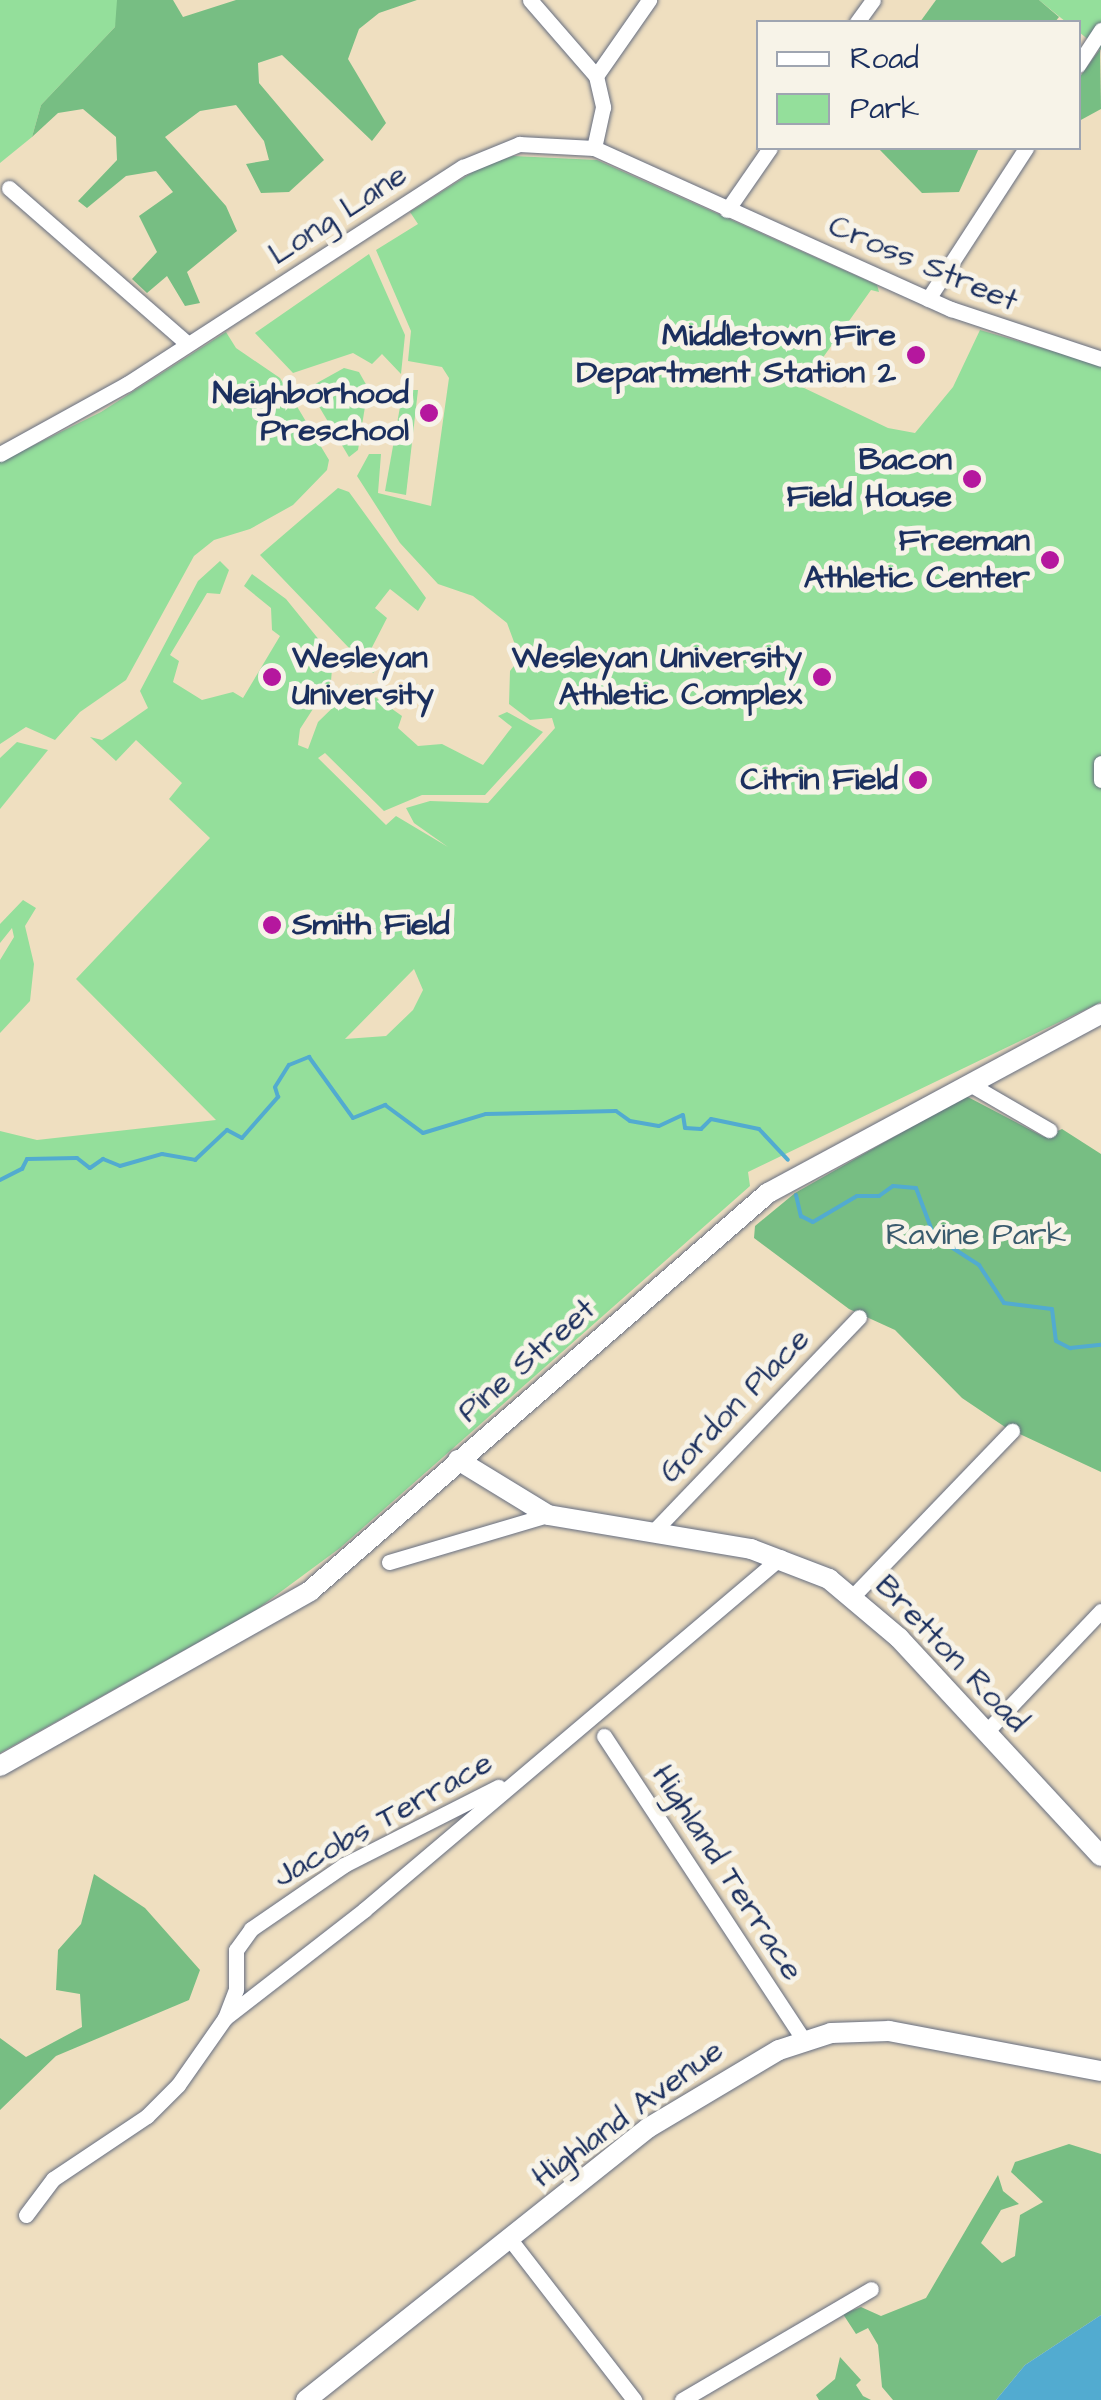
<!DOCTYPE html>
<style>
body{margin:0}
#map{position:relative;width:1101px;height:2400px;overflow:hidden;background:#efdfc0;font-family:"Architects Daughter",sans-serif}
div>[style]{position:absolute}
.green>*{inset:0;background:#94df9b}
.forest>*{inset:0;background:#77be83}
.water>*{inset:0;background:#52abd0}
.stream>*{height:4px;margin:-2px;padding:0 2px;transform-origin:2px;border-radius:2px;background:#52abd0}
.roads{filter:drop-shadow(0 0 2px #656d80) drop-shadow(0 0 2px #656d80)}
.minor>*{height:15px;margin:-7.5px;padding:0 7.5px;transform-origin:7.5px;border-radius:7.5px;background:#fff}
.tertiary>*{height:20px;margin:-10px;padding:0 10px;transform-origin:10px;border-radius:10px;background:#fff}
.dots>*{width:28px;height:28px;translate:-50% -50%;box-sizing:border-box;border:5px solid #f7f3e8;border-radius:50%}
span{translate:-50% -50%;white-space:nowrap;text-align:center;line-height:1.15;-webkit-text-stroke:10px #f7f3e8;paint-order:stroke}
.street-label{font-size:32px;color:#1b2f5e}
.poi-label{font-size:32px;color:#1b2f5e;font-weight:700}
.right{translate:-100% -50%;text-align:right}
.left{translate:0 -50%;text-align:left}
.park-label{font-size:32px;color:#395b6d}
.legend{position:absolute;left:756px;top:20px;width:325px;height:130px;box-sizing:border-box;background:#f7f3e8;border:2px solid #9fa5b1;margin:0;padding:12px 18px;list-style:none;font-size:30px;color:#1b2f5e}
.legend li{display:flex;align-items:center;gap:20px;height:50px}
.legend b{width:50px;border:2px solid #9fa5b1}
</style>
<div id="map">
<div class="green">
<div style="clip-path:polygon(0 0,117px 0,120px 9px,115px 27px,41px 105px,32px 137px,0 163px)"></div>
<div style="clip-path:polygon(1039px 0,1101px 0,1101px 50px,1079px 32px,1078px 22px,1066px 22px)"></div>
<div style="clip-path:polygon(evenodd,513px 156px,597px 160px,877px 285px,879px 292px,871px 290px,802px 387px,888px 428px,915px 433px,953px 387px,980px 330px,1101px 365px,1101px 1002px,748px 1172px,750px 1186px,340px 1548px,256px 1610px,0 1753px,0 1131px,37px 1140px,216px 1120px,76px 979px,210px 838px,169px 799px,182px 783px,136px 740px,116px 761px,90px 737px,102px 740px,148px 708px,140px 691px,198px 581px,220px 561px,229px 570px,220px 594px,207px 593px,170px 655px,179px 661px,173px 682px,202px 700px,233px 692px,243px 698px,280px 636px,272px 630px,271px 608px,244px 586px,252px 574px,286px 599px,333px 657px,331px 681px,300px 729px,298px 745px,308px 749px,318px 722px,357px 684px,402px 716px,398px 728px,418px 746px,442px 744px,483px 765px,512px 727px,498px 716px,507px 712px,543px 732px,485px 795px,422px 795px,384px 811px,325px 753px,318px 758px,386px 825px,396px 816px,448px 847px,414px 823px,406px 808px,430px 801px,488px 803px,555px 728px,552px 718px,530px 720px,509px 704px,510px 671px,520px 658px,507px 623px,473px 596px,438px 584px,400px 543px,357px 476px,369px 454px,381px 454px,378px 493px,431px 506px,449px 378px,442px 367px,408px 361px,411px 331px,376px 250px,418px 224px,410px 212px,479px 168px,513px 156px,414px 969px,423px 990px,413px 1010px,386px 1036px,345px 1039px,414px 969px)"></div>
<div style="clip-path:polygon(369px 254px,405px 335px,401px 374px,382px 354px,372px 364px,353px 353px,293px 373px,255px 333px)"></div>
<div style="clip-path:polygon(226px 332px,236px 348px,280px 378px,329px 460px,327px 470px,293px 505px,250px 529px,214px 540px,194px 556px,126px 680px,80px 712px,55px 740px,26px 727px,0 744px,0 462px,101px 412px)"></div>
<div style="clip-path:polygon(344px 368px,359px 372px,368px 388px,358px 450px,349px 457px,308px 388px)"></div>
<div style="clip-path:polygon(403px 390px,418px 390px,406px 495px,385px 491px)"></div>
<div style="clip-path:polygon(338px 488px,349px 492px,426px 598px,418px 611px,390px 589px,375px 608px,387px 618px,366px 659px,379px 667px,373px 673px,260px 555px)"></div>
<div style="clip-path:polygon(17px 742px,48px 750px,0 809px,0 758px)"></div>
<div style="clip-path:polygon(23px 900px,36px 908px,25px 926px,34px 964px,30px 1001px,0 1033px,0 960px,14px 937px,12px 928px,0 943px,0 924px)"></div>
</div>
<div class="forest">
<div style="clip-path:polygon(117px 0,173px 0,183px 17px,236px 0,417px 0,379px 13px,359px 29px,348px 59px,386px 123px,372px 141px,282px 55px,258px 63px,259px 83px,324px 160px,289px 192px,261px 193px,246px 164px,269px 160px,264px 141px,236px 105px,200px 111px,165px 137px,226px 206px,237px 231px,187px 272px,200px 303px,185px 306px,167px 276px,147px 293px,132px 279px,157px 252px,139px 216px,173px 192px,156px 171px,126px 176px,87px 208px,78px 201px,117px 160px,116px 137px,83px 109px,58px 113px,32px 137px,41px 105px,115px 27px)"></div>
<div style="clip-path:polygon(936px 0,1039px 0,1059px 17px,1055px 22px,920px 22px)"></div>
<div style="clip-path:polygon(1100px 49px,1101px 109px,1079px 121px,1079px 78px)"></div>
<div style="clip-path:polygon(878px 148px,979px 148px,959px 192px,922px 193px)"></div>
<div style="clip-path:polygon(966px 1096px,1044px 1137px,1062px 1129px,1101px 1154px,1101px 1472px,1005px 1427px,962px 1398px,895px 1330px,849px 1309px,754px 1238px,755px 1226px,795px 1193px)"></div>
<div style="clip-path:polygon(94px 1874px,145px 1908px,200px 1970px,189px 2000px,56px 2056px,0 2110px,0 2038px,26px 2057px,82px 2027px,80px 1994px,56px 1990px,58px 1950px,81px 1924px)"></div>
<div style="clip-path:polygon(1069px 2144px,1101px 2154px,1101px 2315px,1025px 2365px,996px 2400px,893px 2400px,882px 2387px,878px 2345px,868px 2328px,856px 2334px,843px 2314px,861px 2307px,881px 2316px,926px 2298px,998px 2175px,1003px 2191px,1019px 2204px,1001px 2210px,981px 2243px,1002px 2263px,1015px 2256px,1020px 2215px,1043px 2202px,1011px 2172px,1015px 2162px)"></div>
<div style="clip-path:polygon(840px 2357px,861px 2380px,856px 2385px,863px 2396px,871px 2400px,819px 2400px,816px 2395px,835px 2379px)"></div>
</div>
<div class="water">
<div style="clip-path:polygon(1101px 2315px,1101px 2400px,996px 2400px,1025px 2365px)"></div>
</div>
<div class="stream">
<div style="left:0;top:1180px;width:25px;rotate:-27deg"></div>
<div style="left:22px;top:1169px;width:11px;rotate:-63deg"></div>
<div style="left:27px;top:1159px;width:50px;rotate:-1.1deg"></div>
<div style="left:77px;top:1158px;width:16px;rotate:38deg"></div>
<div style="left:90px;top:1168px;width:16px;rotate:-35deg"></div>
<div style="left:103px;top:1159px;width:18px;rotate:22deg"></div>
<div style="left:120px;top:1166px;width:44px;rotate:-15.9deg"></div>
<div style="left:162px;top:1154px;width:34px;rotate:10deg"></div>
<div style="left:195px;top:1160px;width:44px;rotate:-43.2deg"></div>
<div style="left:227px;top:1130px;width:17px;rotate:28deg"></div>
<div style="left:242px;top:1138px;width:55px;rotate:-48.7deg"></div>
<div style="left:278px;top:1097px;width:10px;rotate:-107deg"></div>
<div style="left:275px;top:1087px;width:26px;rotate:-58deg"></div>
<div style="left:289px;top:1065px;width:22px;rotate:-22deg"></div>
<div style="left:309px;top:1057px;width:75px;rotate:54.2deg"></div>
<div style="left:353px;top:1118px;width:35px;rotate:-22deg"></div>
<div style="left:385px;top:1105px;width:47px;rotate:36.4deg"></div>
<div style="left:423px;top:1133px;width:66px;rotate:-16.8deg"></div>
<div style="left:486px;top:1114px;width:130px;rotate:-1.3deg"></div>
<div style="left:616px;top:1111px;width:17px;rotate:36deg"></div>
<div style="left:630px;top:1121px;width:29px;rotate:10deg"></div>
<div style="left:659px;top:1126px;width:26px;rotate:-25deg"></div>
<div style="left:683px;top:1115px;width:13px;rotate:81deg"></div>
<div style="left:685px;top:1128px;width:16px;rotate:4deg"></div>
<div style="left:701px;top:1129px;width:14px;rotate:-45deg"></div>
<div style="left:711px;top:1119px;width:49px;rotate:11.8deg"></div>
<div style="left:759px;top:1129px;width:42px;rotate:46.9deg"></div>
<div style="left:796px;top:1195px;width:22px;rotate:77deg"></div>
<div style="left:801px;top:1216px;width:13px;rotate:27deg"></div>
<div style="left:813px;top:1222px;width:51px;rotate:-30.6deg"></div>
<div style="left:857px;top:1196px;width:22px"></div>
<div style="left:879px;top:1196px;width:17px;rotate:-36deg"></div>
<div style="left:893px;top:1186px;width:23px;rotate:5deg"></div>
<div style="left:916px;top:1188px;width:51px;rotate:69.4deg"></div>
<div style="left:934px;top:1236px;width:54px;rotate:32.8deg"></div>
<div style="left:979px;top:1265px;width:45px;rotate:56.7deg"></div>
<div style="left:1004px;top:1303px;width:48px;rotate:7.1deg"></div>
<div style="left:1052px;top:1309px;width:32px;rotate:83deg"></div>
<div style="left:1056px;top:1341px;width:16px;rotate:27deg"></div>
<div style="left:1070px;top:1348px;width:31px;rotate:-6deg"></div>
</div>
<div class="roads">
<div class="minor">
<div style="left:530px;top:0;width:101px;rotate:49deg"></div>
<div style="left:596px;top:76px;width:32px;rotate:77deg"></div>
<div style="left:603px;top:107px;width:42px;rotate:102.4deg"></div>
<div style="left:857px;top:22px;width:27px;rotate:-54deg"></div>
<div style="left:1078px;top:65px;width:42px;rotate:-56.7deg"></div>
<div style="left:596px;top:76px;width:93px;rotate:-55.1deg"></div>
<div style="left:9px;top:188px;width:237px;rotate:41.1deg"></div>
<div style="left:727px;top:210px;width:75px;rotate:-55.3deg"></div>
<div style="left:928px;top:299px;width:180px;rotate:-57deg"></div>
<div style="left:0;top:454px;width:145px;rotate:-28.9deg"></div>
<div style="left:127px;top:384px;width:400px;rotate:-32.9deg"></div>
<div style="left:463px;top:167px;width:61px;rotate:-22.3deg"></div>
<div style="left:519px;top:144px;width:75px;rotate:3.1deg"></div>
<div style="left:594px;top:148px;width:392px;rotate:24.3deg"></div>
<div style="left:951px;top:309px;width:158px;rotate:18.4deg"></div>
<div style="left:1101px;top:763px;width:17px;rotate:90deg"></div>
<div style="left:968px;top:1083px;width:94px;rotate:30.1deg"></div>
<div style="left:652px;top:1533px;width:299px;rotate:-46.2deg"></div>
<div style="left:389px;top:1562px;width:166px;rotate:-16.5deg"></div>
<div style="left:854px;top:1595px;width:228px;rotate:-46.1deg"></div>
<div style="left:986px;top:1732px;width:167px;rotate:-46.5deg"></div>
<div style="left:604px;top:1736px;width:364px;rotate:56.7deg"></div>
<div style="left:225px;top:2018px;width:176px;rotate:-37.8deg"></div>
<div style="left:364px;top:1910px;width:546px;rotate:-40.25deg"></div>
<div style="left:26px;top:2215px;width:45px;rotate:-53.1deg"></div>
<div style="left:53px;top:2179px;width:113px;rotate:-33.8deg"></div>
<div style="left:147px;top:2116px;width:44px;rotate:-45deg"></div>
<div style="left:178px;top:2085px;width:82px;rotate:-55deg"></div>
<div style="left:225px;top:2018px;width:30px;rotate:-69deg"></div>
<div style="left:236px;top:1990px;width:40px;rotate:-90deg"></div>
<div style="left:236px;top:1950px;width:26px;rotate:-54deg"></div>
<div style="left:251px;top:1929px;width:113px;rotate:-34.5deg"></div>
<div style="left:344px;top:1865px;width:173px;rotate:-26.9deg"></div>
<div style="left:509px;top:2238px;width:205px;rotate:52.3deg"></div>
<div style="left:682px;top:2400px;width:219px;rotate:-30.4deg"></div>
</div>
<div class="tertiary">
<div style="left:458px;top:1460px;width:105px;rotate:31.4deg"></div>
<div style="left:548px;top:1515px;width:206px;rotate:9.5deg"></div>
<div style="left:751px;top:1549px;width:84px;rotate:21deg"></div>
<div style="left:829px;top:1579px;width:92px;rotate:40.1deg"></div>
<div style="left:899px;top:1638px;width:297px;rotate:47.2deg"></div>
<div style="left:0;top:1766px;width:356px;rotate:-29.4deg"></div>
<div style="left:310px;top:1591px;width:607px;rotate:-40.99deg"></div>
<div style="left:768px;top:1193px;width:378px;rotate:-28.3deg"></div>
<div style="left:306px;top:2400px;width:437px;rotate:-38.5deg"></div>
<div style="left:648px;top:2128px;width:152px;rotate:-30.8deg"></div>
<div style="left:779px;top:2050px;width:55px;rotate:-18.1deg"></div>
<div style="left:831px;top:2033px;width:58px;rotate:-2deg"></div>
<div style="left:889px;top:2031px;width:216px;rotate:10.7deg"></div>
</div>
</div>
<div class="dots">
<div style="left:916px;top:355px;background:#b5179e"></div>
<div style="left:429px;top:413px;background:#b5179e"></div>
<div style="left:972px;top:479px;background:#b5179e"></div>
<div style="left:1050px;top:560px;background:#b5179e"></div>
<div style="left:272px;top:677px;background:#b5179e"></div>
<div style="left:822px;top:677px;background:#b5179e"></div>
<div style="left:918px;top:780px;background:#b5179e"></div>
<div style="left:272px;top:925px;background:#b5179e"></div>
</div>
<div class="street-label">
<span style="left:338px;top:215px;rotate:-33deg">Long Lane</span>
<span style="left:923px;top:264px;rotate:23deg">Cross Street</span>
<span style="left:527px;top:1361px;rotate:-41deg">Pine Street</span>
<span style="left:735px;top:1406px;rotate:-46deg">Gordon Place</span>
<span style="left:951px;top:1654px;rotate:46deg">Bretton Road</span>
<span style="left:383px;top:1820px;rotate:-29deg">Jacobs Terrace</span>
<span style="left:727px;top:1873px;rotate:57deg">Highland Terrace</span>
<span style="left:628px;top:2114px;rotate:-36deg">Highland Avenue</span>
</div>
<div class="poi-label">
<span class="right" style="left:896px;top:355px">Middletown Fire<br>Department Station 2</span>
<span class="right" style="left:409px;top:413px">Neighborhood<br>Preschool</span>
<span class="right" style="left:952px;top:479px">Bacon<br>Field House</span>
<span class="right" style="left:1030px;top:560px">Freeman<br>Athletic Center</span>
<span class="left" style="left:292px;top:677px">Wesleyan<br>University</span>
<span class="right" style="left:802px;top:677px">Wesleyan University<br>Athletic Complex</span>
<span class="right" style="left:898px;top:780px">Citrin Field</span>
<span class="left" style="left:292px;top:925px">Smith Field</span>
</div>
<div class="park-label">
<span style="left:976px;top:1235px">Ravine Park</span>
</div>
<ul class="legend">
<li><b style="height:12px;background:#fff"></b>Road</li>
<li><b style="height:28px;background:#94df9b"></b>Park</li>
</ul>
</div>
